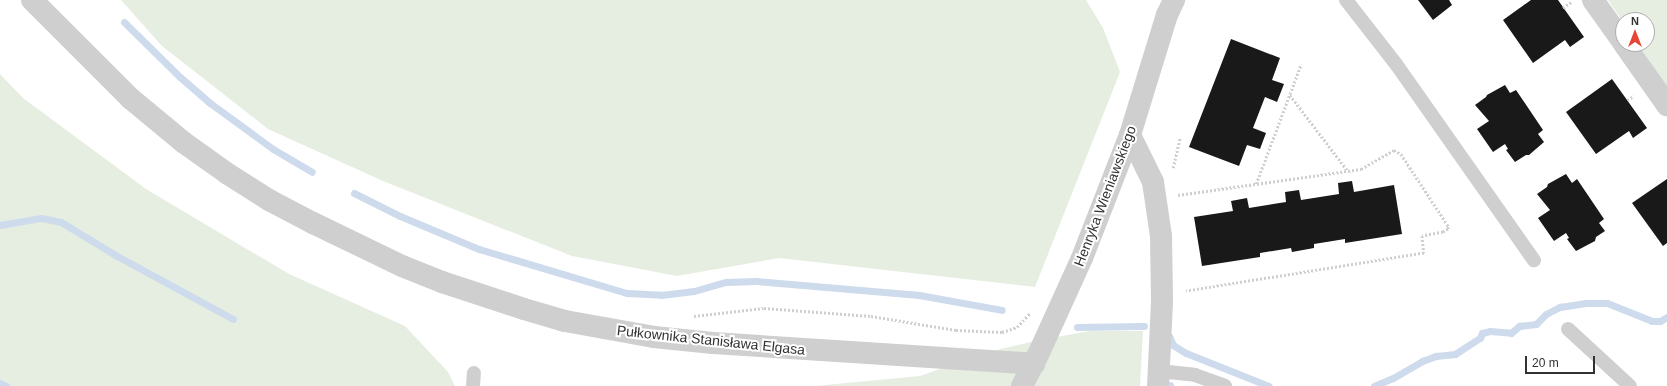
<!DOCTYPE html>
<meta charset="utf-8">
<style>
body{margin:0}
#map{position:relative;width:1667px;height:386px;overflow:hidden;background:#fff;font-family:Helvetica,sans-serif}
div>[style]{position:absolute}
.green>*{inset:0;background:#e5eee0}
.stream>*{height:7px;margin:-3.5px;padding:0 3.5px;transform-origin:3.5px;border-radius:3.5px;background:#cddbed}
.building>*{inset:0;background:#191919}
.path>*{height:2.5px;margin-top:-1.25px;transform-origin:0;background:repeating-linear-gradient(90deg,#cfcfcf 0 2px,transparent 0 4px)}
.service>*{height:14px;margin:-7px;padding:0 7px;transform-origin:7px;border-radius:7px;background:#cfcfcf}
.minor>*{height:22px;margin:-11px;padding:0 11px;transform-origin:11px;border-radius:11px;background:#cfcfcf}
.tertiary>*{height:22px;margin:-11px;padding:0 11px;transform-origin:11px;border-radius:11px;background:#cfcfcf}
span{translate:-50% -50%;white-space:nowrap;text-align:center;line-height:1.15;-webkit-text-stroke:4px #fff;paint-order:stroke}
.street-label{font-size:14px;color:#323232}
.north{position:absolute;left:1615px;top:12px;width:40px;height:40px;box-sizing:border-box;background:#fff;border:1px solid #adadad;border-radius:50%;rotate:0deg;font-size:11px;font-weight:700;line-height:16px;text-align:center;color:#323232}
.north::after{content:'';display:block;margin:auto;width:14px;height:18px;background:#e74635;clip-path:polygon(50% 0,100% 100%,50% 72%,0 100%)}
.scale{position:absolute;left:1525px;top:356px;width:70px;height:18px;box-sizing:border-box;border:2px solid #323232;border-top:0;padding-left:5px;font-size:12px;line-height:14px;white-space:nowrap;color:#323232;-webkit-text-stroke:3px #fff;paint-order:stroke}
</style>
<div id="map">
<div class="green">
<div style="clip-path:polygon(121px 0,1086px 0,1103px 28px,1120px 72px,1035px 287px,779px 258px,677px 276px,572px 256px,383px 181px,268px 129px,162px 46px)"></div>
<div style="clip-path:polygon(1608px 0,1667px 0,1667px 87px,1638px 44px,1647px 44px,1647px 20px,1623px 20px,1623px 22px)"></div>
<div style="clip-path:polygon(0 74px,23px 98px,146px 189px,289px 274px,405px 326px,448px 372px,455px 386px,0 386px)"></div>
<div style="clip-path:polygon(1090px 331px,1143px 331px,1140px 386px,815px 386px,920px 376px,988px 352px,1035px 341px)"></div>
</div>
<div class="stream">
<div style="left:124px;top:22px;width:78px;rotate:44.5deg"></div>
<div style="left:180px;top:77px;width:40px;rotate:41deg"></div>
<div style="left:210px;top:103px;width:78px;rotate:36.1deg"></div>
<div style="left:273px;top:149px;width:45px;rotate:30.5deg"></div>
<div style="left:354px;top:193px;width:51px;rotate:26.6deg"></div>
<div style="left:400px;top:216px;width:86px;rotate:22.7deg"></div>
<div style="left:479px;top:249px;width:154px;rotate:16.6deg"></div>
<div style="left:627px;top:293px;width:34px;rotate:3deg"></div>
<div style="left:661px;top:295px;width:33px;rotate:-7deg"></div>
<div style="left:694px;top:291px;width:33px;rotate:-16deg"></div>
<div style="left:726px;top:282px;width:30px;rotate:-2deg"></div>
<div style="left:756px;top:281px;width:164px;rotate:4.9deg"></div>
<div style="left:919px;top:295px;width:84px;rotate:10.2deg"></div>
<div style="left:0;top:225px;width:42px;rotate:-9.7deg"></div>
<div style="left:41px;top:218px;width:20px;rotate:11deg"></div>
<div style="left:61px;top:222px;width:66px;rotate:31.3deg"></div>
<div style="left:117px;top:256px;width:132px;rotate:28.5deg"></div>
<div style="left:1077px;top:327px;width:67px;rotate:-0.9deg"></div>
<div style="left:1169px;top:336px;width:10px;rotate:66deg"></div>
<div style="left:1173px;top:345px;width:15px;rotate:32deg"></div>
<div style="left:1186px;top:353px;width:89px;rotate:21.7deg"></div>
<div style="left:0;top:383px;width:7px;rotate:27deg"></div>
<div style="left:1170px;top:386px;width:1px;rotate:-90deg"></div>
<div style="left:1374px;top:386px;width:21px;rotate:-23deg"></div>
<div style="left:1393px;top:378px;width:34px;rotate:-30deg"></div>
<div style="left:1422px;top:361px;width:15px;rotate:-20deg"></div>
<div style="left:1436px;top:356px;width:19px;rotate:-6deg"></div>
<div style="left:1455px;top:354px;width:30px;rotate:-33deg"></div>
<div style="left:1480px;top:338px;width:5px;rotate:-68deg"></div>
<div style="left:1482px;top:333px;width:8px;rotate:-14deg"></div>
<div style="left:1490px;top:331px;width:21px;rotate:5deg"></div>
<div style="left:1511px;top:333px;width:11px;rotate:-41deg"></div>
<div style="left:1519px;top:326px;width:17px;rotate:-7deg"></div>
<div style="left:1536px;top:324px;width:14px;rotate:-45deg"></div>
<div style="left:1546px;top:314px;width:16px;rotate:-27deg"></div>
<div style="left:1560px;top:307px;width:26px;rotate:-9deg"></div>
<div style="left:1586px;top:303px;width:21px"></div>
<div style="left:1607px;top:303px;width:48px;rotate:21.8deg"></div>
<div style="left:1652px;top:321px;width:8px"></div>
<div style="left:1660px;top:321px;width:8px;rotate:-30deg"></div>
</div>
<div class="building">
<div style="clip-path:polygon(1418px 0,1449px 0,1452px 5px,1433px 20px)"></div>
<div style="clip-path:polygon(1531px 0,1558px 0,1584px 37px,1570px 47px,1565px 40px,1533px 63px,1503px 20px)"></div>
<div style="clip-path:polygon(1231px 39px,1280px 58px,1272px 80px,1284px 84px,1277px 102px,1265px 97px,1253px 128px,1266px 133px,1260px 149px,1247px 145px,1239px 166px,1189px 147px)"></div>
<div style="clip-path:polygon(1612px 79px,1647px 128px,1633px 138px,1629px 131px,1596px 154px,1566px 112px)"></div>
<div style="clip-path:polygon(1505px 85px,1510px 93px,1516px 90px,1543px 130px,1538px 134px,1544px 142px,1529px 155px,1526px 155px,1515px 162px,1506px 150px,1508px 149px,1505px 144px,1493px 152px,1477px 129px,1489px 121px,1475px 105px,1486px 97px,1487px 95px)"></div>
<div style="clip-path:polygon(1566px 174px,1572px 183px,1577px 179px,1604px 219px,1599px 223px,1605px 231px,1596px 237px,1595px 241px,1576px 251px,1567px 239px,1569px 238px,1566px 233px,1554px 241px,1538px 218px,1550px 210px,1537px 194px,1547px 187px,1548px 184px)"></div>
<div style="clip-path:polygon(1667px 179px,1667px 243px,1663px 246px,1632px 203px)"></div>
<div style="clip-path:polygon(1352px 181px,1354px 192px,1394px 185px,1402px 234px,1345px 243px,1345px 239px,1314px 244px,1314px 248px,1292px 252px,1291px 248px,1260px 253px,1260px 257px,1202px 266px,1194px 217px,1233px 211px,1231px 201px,1247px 198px,1249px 208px,1286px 202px,1285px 192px,1299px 190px,1301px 200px,1339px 194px,1338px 183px)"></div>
</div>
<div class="path">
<div style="left:1563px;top:8px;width:10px;rotate:-37deg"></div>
<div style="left:1290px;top:95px;width:96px;rotate:52.7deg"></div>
<div style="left:1627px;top:100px;width:8px;rotate:-30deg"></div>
<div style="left:1173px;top:168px;width:31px;rotate:-77deg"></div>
<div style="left:1256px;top:184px;width:128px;rotate:-69.4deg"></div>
<div style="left:1178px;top:195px;width:185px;rotate:-8.1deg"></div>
<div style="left:1361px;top:169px;width:38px;rotate:-30deg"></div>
<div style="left:1394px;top:150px;width:8px;rotate:30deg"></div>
<div style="left:1401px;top:154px;width:87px;rotate:56.7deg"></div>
<div style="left:1449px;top:227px;width:2px;rotate:117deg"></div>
<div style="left:1448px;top:229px;width:6px;rotate:149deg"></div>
<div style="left:1443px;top:232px;width:21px;rotate:169deg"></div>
<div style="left:1422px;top:236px;width:17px;rotate:83deg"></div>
<div style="left:1424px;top:253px;width:241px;rotate:170.9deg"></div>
<div style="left:694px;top:316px;width:70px;rotate:-6.5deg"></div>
<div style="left:764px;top:308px;width:107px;rotate:4.3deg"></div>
<div style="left:871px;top:316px;width:86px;rotate:9.4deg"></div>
<div style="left:956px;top:330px;width:46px;rotate:2.5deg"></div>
<div style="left:1002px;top:332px;width:16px;rotate:-18deg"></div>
<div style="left:1017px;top:327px;width:19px;rotate:-47deg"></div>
</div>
<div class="service">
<div style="left:1346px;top:0;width:81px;rotate:52deg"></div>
<div style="left:1396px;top:64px;width:240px;rotate:54.9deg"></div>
<div style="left:1568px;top:329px;width:84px;rotate:42.6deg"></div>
<div style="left:1159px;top:371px;width:36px;rotate:6deg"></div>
<div style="left:1195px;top:375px;width:32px;rotate:20deg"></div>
<div style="left:473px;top:386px;width:13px;rotate:-86deg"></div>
</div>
<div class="minor">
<div style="left:1593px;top:0;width:52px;rotate:54.5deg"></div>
<div style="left:1624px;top:44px;width:75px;rotate:54.8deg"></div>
<div style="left:1130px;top:135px;width:52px;rotate:63.9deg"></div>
<div style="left:1153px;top:182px;width:55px;rotate:81.6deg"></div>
<div style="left:1161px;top:236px;width:66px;rotate:89.1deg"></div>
<div style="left:1162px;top:302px;width:84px;rotate:92.7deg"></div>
</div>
<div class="tertiary">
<div style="left:32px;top:0;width:139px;rotate:45deg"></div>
<div style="left:130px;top:98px;width:69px;rotate:39.7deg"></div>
<div style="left:183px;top:142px;width:55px;rotate:35.4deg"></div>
<div style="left:228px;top:174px;width:49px;rotate:32.4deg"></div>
<div style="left:269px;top:200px;width:50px;rotate:27.6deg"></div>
<div style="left:313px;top:223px;width:99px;rotate:25.8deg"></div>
<div style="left:402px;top:266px;width:43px;rotate:21.8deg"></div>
<div style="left:442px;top:282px;width:86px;rotate:18.2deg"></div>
<div style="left:524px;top:309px;width:43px;rotate:16.3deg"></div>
<div style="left:565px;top:321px;width:90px;rotate:10.2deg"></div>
<div style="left:654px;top:337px;width:59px;rotate:5.8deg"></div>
<div style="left:713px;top:343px;width:322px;rotate:3.7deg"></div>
<div style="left:1022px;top:386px;width:35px;rotate:-63deg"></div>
<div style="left:1038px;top:355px;width:107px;rotate:-65.6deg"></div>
<div style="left:1082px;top:258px;width:132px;rotate:-68.7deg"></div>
<div style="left:1130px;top:135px;width:126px;rotate:-72.9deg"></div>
<div style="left:1167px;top:15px;width:17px;rotate:-65deg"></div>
</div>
<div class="street-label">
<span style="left:1105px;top:196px;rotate:-69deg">Henryka Wieniawskiego</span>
<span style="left:711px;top:340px;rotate:6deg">Pułkownika Stanisława Elgasa</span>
</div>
<div class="north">N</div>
<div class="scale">20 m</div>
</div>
